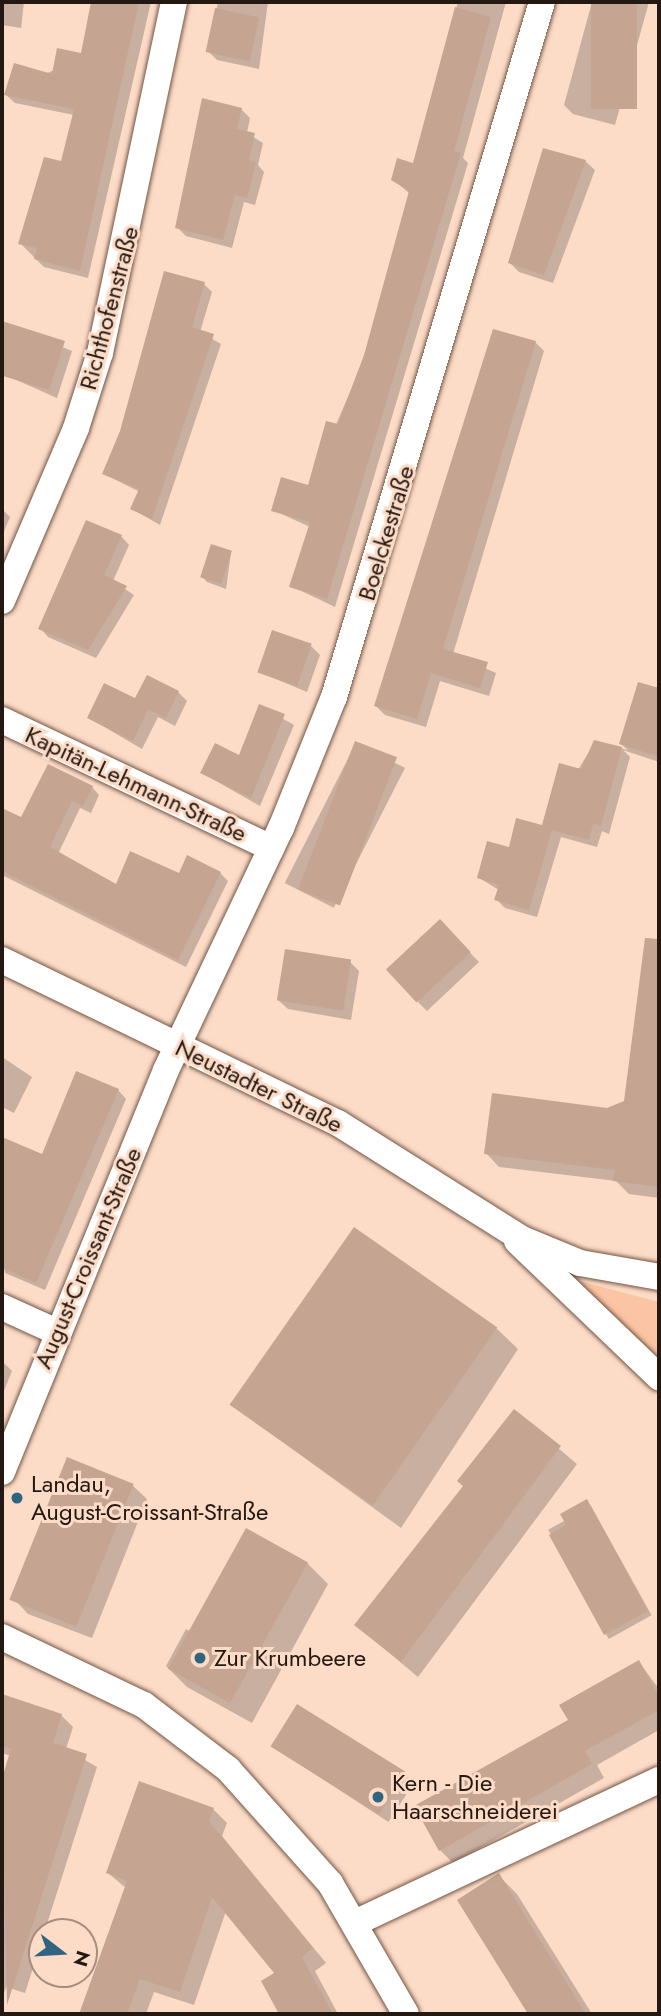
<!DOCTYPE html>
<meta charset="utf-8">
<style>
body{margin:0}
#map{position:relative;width:661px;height:2016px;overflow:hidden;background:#fcdbc7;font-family:Jost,sans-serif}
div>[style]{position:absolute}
.green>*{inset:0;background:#fbc4a3}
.shadow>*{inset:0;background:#0003;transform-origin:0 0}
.building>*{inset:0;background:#c5a592;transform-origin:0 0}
.roads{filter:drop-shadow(0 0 2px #725544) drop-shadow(0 0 2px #725544)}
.street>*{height:26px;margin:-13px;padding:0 13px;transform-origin:13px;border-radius:13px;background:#fff}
.dots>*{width:19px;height:19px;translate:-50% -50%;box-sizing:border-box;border:4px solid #fcdbc7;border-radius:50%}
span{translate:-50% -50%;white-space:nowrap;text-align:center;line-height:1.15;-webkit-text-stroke:6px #fcdbc7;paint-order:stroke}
.street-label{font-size:24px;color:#241912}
.poi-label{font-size:24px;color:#241912}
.left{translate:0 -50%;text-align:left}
.frame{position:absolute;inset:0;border:4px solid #241912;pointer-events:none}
.north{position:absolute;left:28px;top:1918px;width:70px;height:70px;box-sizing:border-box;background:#fcdbc7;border:2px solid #a68d7f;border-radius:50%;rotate:107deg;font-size:19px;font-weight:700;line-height:28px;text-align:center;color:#241912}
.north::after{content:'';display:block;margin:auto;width:24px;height:32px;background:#2f6580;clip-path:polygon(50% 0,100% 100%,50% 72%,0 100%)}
</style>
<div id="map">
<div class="green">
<div style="clip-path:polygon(568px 1278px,659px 1302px,659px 1365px)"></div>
</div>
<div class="shadow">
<div style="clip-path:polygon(2px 2px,24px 2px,21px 28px,2px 25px)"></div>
<div style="clip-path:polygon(101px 2px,151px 2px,88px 278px,44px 267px,20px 243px,63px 164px,74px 115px,15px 103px,6px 95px,82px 55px)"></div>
<div style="clip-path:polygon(218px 2px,268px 2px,259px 69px,217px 60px,208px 51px)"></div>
<div style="clip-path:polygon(458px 2px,506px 2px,463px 158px,468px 163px,335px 607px,291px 586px,310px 527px,273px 510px,309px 487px,366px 355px,410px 194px,393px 179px,414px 165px)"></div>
<div style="clip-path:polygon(592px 2px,649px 2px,615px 125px,573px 114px,564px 105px)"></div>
<div style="clip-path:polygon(241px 109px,250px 118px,247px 133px,263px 143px,258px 165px,264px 172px,255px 205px,244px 202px,232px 248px,186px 236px,177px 227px)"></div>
<div style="clip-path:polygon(585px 161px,595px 170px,553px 283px,519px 272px,510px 263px)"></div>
<div style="clip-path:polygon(204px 284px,212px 292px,200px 332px,221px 344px,160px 525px,132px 509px,140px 492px,104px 474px)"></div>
<div style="clip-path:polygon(10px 325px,72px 351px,57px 398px,5px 375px,2px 350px)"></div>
<div style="clip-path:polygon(535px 342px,544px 351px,453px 654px,496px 673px,489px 696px,440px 681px,426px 727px,385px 715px,376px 706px)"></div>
<div style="clip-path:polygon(2px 509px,10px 517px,2px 536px)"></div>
<div style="clip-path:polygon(121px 536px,129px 545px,113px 581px,134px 595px,96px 658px,48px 637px,40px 628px)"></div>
<div style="clip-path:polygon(231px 553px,226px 589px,207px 582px,203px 578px)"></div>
<div style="clip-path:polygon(311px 646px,320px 655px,307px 692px,259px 672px)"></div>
<div style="clip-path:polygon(639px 684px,659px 690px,659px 762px,623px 750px,630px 757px,609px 834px,602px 831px,597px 847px,561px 837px,537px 917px,505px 908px,496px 899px,499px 890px,479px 878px,543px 827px,595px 742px,628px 750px,621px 744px)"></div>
<div style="clip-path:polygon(178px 692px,187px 701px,175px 726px,158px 717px,142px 749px,89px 718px)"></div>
<div style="clip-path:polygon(260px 706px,294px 725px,260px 806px,202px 773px,240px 757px)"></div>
<div style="left:356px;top:743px;width:55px;height:157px;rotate:27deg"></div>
<div style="clip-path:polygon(92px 787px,99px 795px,91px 813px,80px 808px,58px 854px,116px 886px,179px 875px,220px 873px,228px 881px,186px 967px,2px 875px,2px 810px,22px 820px)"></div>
<div style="clip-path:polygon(449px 931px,479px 962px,427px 1011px,418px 1002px)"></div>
<div style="clip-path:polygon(647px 938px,659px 940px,659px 1198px,629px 1194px,616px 1181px,499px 1167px,486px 1153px,625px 1102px)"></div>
<div style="clip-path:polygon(350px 962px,359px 971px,351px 1020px,288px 1009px,278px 1000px)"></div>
<div style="clip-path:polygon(2px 1057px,32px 1077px,14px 1113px,2px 1107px)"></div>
<div style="clip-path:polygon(118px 1090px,126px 1099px,45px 1290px,5px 1273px,2px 1252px,31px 1183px,2px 1170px,2px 1139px,43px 1156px)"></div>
<div style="clip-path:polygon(496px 1328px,518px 1349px,401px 1528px,237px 1409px)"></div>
<div style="clip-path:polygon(2px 1361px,12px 1371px,2px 1396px)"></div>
<div style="clip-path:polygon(514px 1411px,577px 1464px,418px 1677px,356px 1625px,465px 1487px)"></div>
<div style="clip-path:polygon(68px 1460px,133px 1486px,147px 1499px,92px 1638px,28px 1614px,15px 1600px)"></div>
<div style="left:591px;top:1506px;width:125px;height:49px;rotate:61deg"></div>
<div style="clip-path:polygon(307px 1563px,328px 1584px,252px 1723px,187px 1687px,166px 1666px,186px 1629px,191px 1632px)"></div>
<div style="clip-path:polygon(639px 1662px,659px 1689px,659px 1730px,597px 1765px,604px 1778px,453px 1863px,440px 1850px)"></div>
<div style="clip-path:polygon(2px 1696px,61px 1715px,73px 1727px,66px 1749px,97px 1767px,25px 1993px,6px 1987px,2px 1999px,2px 1783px,11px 1756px,2px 1753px)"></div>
<div style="left:298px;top:1706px;width:139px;height:48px;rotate:33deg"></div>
<div style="clip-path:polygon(213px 1809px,227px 1823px,222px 1836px,326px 1963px,315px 1971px,338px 2014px,281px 2014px,264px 1982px,277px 1973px,226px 1911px,194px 2005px,154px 1992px,146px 2014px,80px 2014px,126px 1888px,108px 1873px)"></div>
<div style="clip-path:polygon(499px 1876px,517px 1894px,592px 2014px,530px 2014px,459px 1900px)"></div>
</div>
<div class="building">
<div style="clip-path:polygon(91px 2px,139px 2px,80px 271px,34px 259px,37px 248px,18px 244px,44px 157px,61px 161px,74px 109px,4px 95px,14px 63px,52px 74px,57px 48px,81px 53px)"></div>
<div style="left:591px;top:2px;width:46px;height:107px"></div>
<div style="clip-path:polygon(455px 7px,491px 17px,454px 151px,461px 153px,327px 599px,289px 587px,310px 522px,271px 511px,281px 477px,308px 485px,326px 421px,338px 424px,364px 355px,409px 191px,391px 180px,397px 158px,413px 163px)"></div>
<div style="left:215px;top:8px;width:45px;height:45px;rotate:12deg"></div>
<div style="clip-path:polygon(202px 98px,242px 108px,237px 129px,255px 133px,249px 160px,256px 162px,247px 198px,235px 195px,223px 240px,175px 228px)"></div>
<div style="clip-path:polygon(543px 148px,586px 160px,544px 275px,508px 263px)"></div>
<div style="clip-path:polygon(164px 271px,205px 282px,192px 327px,214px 334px,152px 519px,130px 509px,139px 489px,102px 474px,120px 431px)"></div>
<div style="clip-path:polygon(2px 321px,65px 341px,49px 390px,3px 376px)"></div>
<div style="clip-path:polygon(493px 329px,536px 341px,443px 649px,488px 662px,480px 688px,431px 673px,417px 719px,374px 706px)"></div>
<div style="clip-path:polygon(86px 520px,122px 535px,104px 575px,127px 586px,88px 650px,38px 629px)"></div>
<div style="left:211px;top:544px;width:22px;height:35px;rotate:18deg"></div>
<div style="left:272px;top:630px;width:42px;height:45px;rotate:19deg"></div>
<div style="clip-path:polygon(147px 675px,179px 691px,166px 718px,148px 709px,133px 741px,87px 718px,104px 683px,135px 698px)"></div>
<div style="clip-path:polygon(638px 682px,659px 688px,659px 757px,619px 744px)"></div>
<div style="clip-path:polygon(259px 704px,285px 714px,251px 798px,200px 773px,215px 743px,239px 755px)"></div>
<div style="clip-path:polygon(594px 740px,622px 747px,601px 826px,593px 824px,589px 840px,552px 830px,529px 910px,494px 900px,499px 885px,477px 878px,487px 841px,509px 847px,516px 818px,542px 825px,559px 763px,581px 769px)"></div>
<div style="left:355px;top:741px;width:45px;height:159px;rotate:21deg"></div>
<div style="clip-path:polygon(48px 764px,93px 786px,83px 806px,72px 801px,50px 847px,116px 884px,130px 851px,179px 873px,187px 855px,221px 872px,178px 960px,2px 871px,2px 808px,21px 817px)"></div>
<div style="left:440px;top:919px;width:45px;height:74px;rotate:47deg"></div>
<div style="clip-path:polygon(645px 938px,659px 939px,659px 1187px,613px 1181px,615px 1170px,484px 1154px,492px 1093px,607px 1108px,624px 1101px)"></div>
<div style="left:285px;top:949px;width:67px;height:52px;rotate:9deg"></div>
<div style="clip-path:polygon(76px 1071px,119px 1089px,36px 1283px,2px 1268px,2px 1137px,42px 1154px)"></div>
<div style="left:354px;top:1227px;width:175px;height:217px;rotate:35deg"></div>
<div style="clip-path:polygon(514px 1409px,561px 1446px,401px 1662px,354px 1625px,463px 1486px,457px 1481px)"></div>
<div style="left:67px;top:1457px;width:72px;height:154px;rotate:22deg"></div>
<div style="clip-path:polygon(587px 1499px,648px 1611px,604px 1635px,549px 1535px,566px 1525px,560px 1514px)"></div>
<div style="left:246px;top:1528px;width:71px;height:161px;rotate:29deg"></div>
<div style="clip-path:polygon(639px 1660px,659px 1697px,659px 1710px,585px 1751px,592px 1764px,439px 1851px,414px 1806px,568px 1720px,559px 1705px)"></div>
<div style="clip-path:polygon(2px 1694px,62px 1714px,53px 1743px,87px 1754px,7px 2005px,2px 1778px,11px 1749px,2px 1746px)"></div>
<div style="left:297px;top:1704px;width:128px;height:50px;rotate:32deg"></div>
<div style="clip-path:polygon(139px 1781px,214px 1808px,209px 1821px,313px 1948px,302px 1957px,333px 2014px,279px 2014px,261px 1981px,274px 1973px,212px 1897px,180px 1992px,140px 1979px,127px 2014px,79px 2014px,127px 1881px,106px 1873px)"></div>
<div style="clip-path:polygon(499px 1873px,545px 1948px,586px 2014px,528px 2014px,457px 1900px)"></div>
</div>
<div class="roads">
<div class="street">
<div style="left:2px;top:601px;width:188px;rotate:-66.8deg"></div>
<div style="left:76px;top:428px;width:79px;rotate:-72.3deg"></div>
<div style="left:100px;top:353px;width:359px;rotate:-78.1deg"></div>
<div style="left:2px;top:720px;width:298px;rotate:25.4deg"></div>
<div style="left:2px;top:960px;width:373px;rotate:25.9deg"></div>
<div style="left:338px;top:1123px;width:218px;rotate:32.2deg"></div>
<div style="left:522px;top:1239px;width:63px;rotate:22.5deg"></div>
<div style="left:580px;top:1263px;width:80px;rotate:10deg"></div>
<div style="left:517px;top:1241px;width:197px;rotate:43.8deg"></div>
<div style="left:2px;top:1307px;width:60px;rotate:24.4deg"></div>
<div style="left:2px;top:1472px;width:434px;rotate:-67.8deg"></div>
<div style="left:166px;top:1070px;width:268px;rotate:-64.6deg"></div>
<div style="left:281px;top:828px;width:141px;rotate:-68deg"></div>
<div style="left:334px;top:697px;width:725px;rotate:-73.34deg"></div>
<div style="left:2px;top:1637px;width:157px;rotate:25.6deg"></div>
<div style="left:144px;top:1705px;width:106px;rotate:37.3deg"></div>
<div style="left:228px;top:1769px;width:153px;rotate:48.2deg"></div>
<div style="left:330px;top:1883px;width:151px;rotate:59.9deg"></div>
<div style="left:357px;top:1922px;width:334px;rotate:-25.2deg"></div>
</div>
</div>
<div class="dots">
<div style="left:17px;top:1498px;background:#2f6580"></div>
<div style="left:200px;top:1658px;background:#2f6580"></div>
<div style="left:378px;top:1797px;background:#2f6580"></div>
</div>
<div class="street-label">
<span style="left:109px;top:308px;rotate:-75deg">Richthofenstraße</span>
<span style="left:386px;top:533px;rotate:-73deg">Boelckestraße</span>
<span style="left:136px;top:784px;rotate:25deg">Kapitän-Lehmann-Straße</span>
<span style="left:259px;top:1086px;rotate:26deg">Neustadter Straße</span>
<span style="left:88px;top:1258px;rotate:-67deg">August-Croissant-Straße</span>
</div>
<div class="poi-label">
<span class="left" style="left:31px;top:1498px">Landau,<br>August-Croissant-Straße</span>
<span class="left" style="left:214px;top:1658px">Zur Krumbeere</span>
<span class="left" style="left:392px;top:1797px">Kern - Die<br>Haarschneiderei</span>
</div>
<div class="frame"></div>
<div class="north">N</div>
</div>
